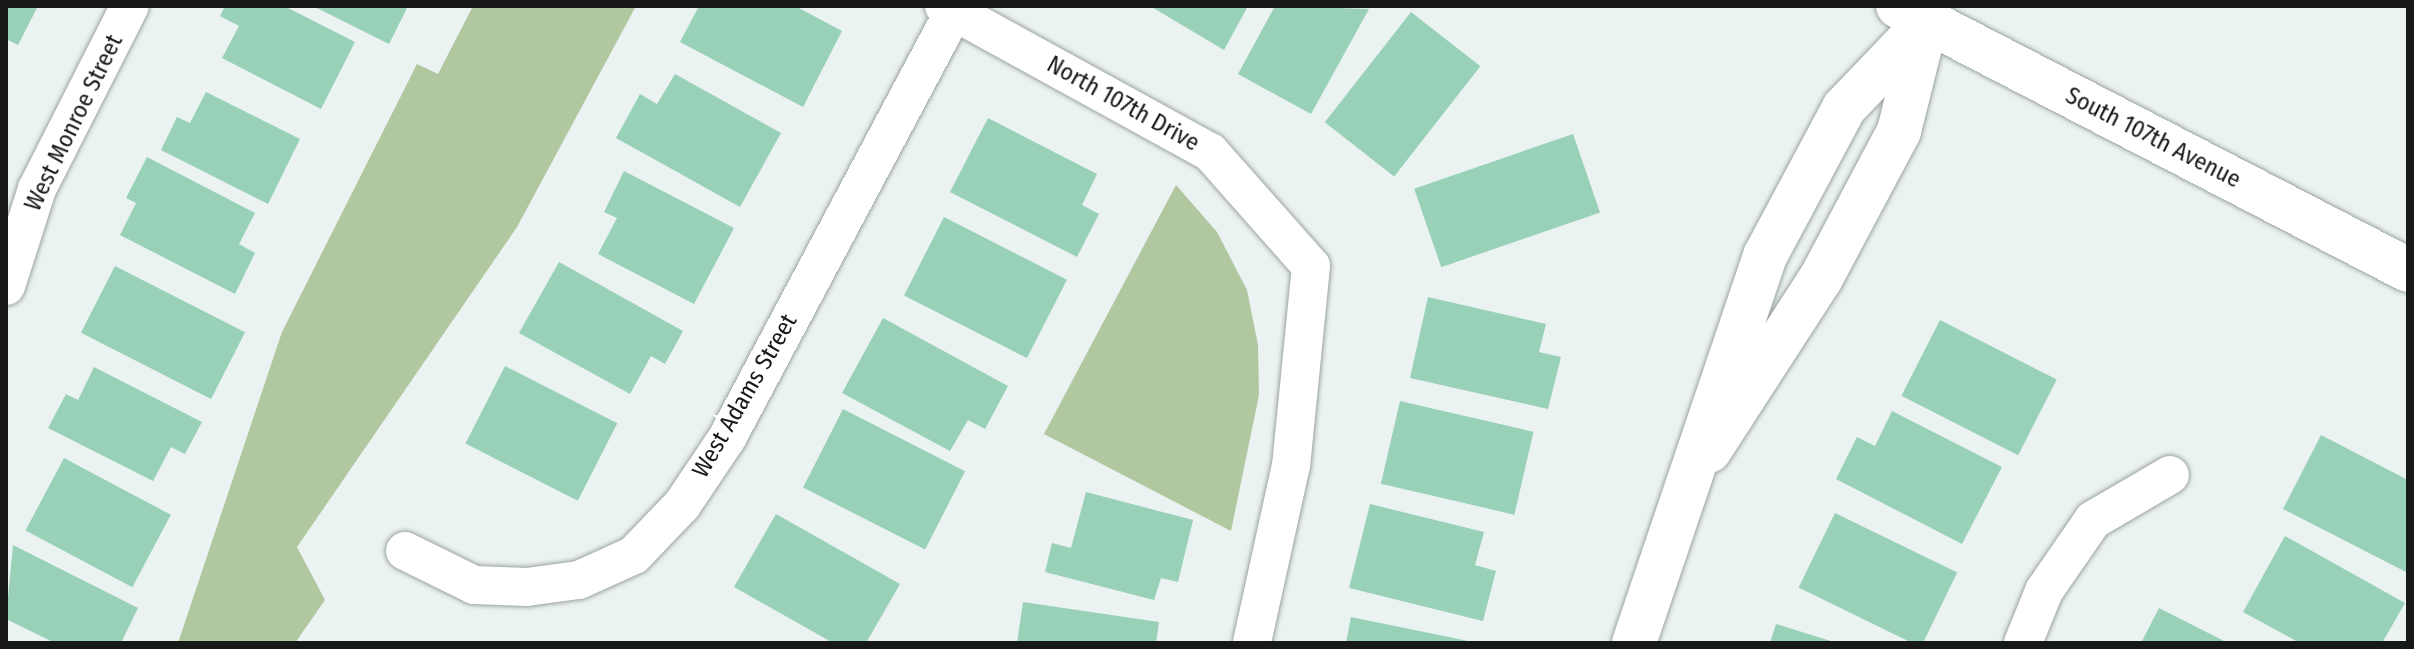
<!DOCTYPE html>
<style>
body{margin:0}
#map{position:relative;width:2414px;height:649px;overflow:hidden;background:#ebf2f2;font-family:"Fira Sans Condensed",sans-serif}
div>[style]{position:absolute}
.green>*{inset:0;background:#b0c79f}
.building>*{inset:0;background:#98d1b8;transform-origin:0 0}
.roads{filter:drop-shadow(0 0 2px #9ca3a3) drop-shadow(0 0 2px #9ca3a3)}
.street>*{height:38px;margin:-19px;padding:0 19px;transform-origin:19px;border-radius:19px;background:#fff}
.secondary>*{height:44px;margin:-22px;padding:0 22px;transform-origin:22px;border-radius:22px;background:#fff}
span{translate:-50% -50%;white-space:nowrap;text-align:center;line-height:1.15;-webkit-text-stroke:6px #fff;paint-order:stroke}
.street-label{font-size:24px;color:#171919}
.frame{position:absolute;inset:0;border:8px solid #171919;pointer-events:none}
</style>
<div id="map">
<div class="green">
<div style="clip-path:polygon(473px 6px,636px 6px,517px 227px,297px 547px,325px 600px,295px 643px,178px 643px,282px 332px,417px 64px,438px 74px)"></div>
<div style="clip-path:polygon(1176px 185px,1217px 232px,1247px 290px,1258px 345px,1259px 395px,1231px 531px,1044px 434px)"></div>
</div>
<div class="building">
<div style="clip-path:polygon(6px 6px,38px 6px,18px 45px,6px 39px)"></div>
<div style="clip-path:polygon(225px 6px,286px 7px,355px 42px,321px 109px,222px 58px,239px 26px,220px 16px)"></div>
<div style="clip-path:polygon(313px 6px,408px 6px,389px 44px)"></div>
<div style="clip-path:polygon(699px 6px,795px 6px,842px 31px,803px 107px,680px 42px)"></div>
<div style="clip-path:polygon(1150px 6px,1248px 6px,1224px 50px)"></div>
<div style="clip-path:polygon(1275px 6px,1369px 9px,1311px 114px,1238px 74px)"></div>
<div style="left:1411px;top:12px;width:88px;height:140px;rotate:38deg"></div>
<div style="clip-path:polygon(675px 74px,781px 133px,740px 207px,616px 138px,640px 94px,657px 104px)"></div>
<div style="clip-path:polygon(206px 92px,300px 139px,268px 204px,161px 150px,177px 117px,190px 123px)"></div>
<div style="clip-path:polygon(988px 118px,1097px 174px,1082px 205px,1099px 214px,1077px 257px,950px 192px)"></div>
<div style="left:1573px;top:134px;width:83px;height:168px;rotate:71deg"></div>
<div style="clip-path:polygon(147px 157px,255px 213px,239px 244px,255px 253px,235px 294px,120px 235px,136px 203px,126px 198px)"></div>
<div style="clip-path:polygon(624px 171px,734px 228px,694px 304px,598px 254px,617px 218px,604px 212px)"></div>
<div style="left:944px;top:217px;width:138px;height:88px;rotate:27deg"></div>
<div style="clip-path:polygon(559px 262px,683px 331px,665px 364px,651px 356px,630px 394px,519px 333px)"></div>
<div style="left:115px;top:266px;width:146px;height:75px;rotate:27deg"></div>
<div style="clip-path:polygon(1428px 297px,1546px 324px,1539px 352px,1561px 357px,1548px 409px,1410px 378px)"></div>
<div style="clip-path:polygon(883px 318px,1008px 386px,985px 429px,968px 420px,950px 451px,842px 393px)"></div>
<div style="left:1940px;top:320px;width:131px;height:85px;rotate:27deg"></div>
<div style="left:505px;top:366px;width:126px;height:87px;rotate:27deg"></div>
<div style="clip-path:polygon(94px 367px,202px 422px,185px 454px,171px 447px,153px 481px,48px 428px,66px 394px,78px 400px)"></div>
<div style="left:1400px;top:401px;width:137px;height:85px;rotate:13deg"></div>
<div style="left:843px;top:409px;width:137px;height:88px;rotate:27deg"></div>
<div style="clip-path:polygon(1892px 411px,2002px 467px,1962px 544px,1836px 479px,1857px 437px,1875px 446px)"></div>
<div style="clip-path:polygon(2321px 435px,2408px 480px,2408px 573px,2283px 509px)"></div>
<div style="left:64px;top:458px;width:121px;height:82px;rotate:28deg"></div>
<div style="clip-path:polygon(1086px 492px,1193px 520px,1178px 582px,1161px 578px,1154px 600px,1045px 572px,1052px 543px,1071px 548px)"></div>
<div style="clip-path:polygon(1370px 504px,1484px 532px,1475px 565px,1496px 571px,1483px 621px,1349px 588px)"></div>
<div style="left:1835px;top:513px;width:136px;height:83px;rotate:26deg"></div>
<div style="clip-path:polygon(776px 514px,900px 584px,866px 643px,833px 643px,734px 587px)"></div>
<div style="clip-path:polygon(2285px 536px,2405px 603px,2382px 643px,2300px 643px,2243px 612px)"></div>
<div style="clip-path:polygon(13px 545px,138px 608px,121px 643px,55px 643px,6px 619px)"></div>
<div style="clip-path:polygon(1023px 602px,1159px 622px,1156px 643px,1017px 643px)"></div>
<div style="clip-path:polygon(2159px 608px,2228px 643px,2141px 643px)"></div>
<div style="clip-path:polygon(1351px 617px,1473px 642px,1472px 643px,1346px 643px)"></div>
<div style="clip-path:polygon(1776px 624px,1834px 642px,1834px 643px,1770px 643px)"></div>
</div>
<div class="roads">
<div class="street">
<div style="left:944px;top:6px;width:303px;rotate:28.8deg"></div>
<div style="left:1210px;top:152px;width:152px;rotate:48.5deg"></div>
<div style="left:1311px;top:266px;width:200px;rotate:95.7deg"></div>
<div style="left:1291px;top:465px;width:182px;rotate:102.4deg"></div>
<div style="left:6px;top:286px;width:102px;rotate:-72.3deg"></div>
<div style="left:37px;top:189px;width:205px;rotate:-63.1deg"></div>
<div style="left:405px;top:551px;width:77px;rotate:26.2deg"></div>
<div style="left:474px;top:585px;width:53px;rotate:2.2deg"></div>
<div style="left:527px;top:587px;width:52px;rotate:-7.7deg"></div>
<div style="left:579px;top:580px;width:60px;rotate:-24.4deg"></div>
<div style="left:634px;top:555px;width:69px;rotate:-46.2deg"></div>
<div style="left:682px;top:505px;width:81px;rotate:-56.1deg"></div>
<div style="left:727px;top:438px;width:484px;rotate:-62deg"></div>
<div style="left:2023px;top:643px;width:56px;rotate:-68deg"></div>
<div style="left:2044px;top:591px;width:86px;rotate:-55.4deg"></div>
<div style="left:2093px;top:520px;width:89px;rotate:-30.3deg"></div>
</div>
<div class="secondary">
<div style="left:1898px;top:6px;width:574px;rotate:27.37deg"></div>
<div style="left:1709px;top:451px;width:206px;rotate:-57.1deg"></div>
<div style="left:1821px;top:278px;width:166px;rotate:-62deg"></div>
<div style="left:1899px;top:131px;width:111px;rotate:-76deg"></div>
<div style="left:1634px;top:643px;width:409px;rotate:-71.3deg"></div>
<div style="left:1765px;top:256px;width:168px;rotate:-61.9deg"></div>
<div style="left:1844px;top:108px;width:120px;rotate:-46.3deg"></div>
</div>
</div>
<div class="street-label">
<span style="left:1123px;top:104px;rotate:29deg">North 107th Drive</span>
<span style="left:74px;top:123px;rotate:-64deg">West Monroe Street</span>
<span style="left:2153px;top:138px;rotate:27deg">South 107th Avenue</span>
<span style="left:745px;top:396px;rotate:-60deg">West Adams Street</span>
</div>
<div class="frame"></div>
</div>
